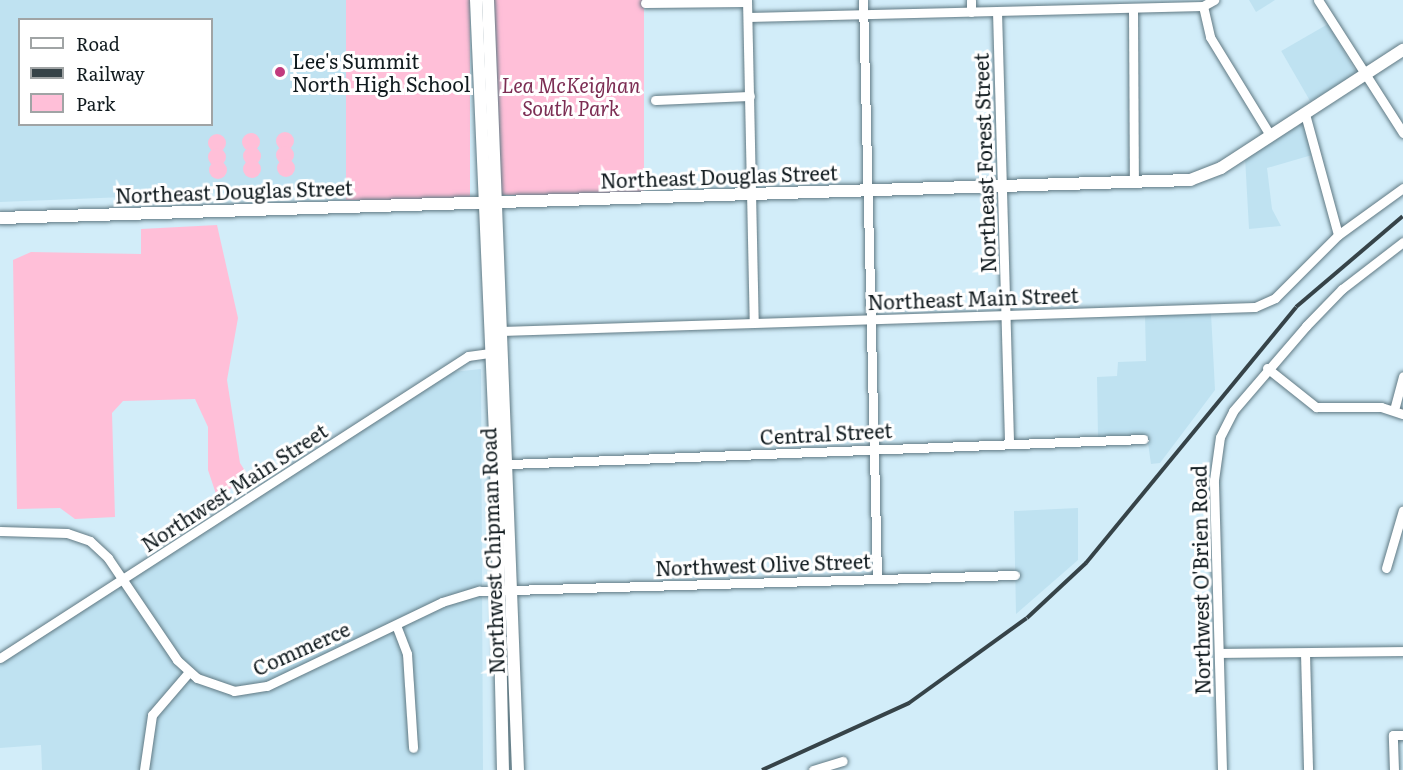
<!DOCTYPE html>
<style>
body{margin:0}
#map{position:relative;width:1403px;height:770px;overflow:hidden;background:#d2edf9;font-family:Literata,serif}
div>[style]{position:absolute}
.built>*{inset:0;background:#bfe2f1;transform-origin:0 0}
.green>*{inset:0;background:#ffbfd8;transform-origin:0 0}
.round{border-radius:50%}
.roads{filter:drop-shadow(0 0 2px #607983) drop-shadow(0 0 2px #607983)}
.minor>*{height:9px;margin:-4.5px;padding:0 4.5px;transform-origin:4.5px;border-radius:4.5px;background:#fff}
.major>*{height:12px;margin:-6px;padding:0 6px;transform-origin:6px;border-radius:6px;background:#fff}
.rail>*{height:4px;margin-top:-2px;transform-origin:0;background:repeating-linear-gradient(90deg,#fff 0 4.5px,#364348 0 9px);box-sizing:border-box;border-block:2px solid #364348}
.dots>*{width:16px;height:16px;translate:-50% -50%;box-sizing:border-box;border:3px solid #fff;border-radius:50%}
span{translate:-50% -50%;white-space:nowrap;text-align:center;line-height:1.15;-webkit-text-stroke:6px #fff;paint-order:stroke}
.poi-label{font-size:20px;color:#111b1f}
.left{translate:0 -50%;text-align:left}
.park-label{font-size:20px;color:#7c2d53;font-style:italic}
.street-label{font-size:20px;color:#111b1f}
.legend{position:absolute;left:18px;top:18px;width:195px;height:108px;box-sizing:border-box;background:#fff;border:2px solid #a0a4a5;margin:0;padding:8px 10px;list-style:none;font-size:18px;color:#111b1f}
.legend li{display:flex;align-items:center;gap:12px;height:30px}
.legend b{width:30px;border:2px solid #a0a4a5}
</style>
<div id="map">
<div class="built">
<div style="clip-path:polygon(evenodd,0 0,346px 0,351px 188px,0 202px,0 0,20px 20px,212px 20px,212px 124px,20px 124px,20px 20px)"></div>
<div style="clip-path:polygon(1249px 0,1275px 0,1256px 12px)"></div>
<div style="left:1328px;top:24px;width:58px;height:54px;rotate:60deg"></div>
<div style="clip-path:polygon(1303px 123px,1312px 155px,1267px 168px,1272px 209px,1281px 226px,1249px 229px,1245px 157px)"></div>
<div style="clip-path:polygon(1211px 313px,1215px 390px,1160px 463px,1151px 464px,1147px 436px,1098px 438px,1097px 377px,1117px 376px,1118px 362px,1146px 361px,1145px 314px)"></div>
<div style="clip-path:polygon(481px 369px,483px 770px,42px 770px,41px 745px,0 748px,0 655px,443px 373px)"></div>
<div style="clip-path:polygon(1078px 508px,1078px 560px,1016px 614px,1014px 511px)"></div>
</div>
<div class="green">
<div style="left:346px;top:0;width:124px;height:200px"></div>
<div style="left:492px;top:0;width:152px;height:195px"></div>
<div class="round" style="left:276px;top:132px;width:18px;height:18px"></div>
<div class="round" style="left:242px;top:133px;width:18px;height:18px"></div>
<div class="round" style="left:208px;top:134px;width:18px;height:18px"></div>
<div class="round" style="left:276px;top:146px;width:18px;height:18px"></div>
<div class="round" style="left:243px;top:147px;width:18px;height:18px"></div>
<div class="round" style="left:208px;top:148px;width:18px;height:18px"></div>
<div class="round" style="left:277px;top:159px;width:18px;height:18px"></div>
<div class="round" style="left:243px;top:160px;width:18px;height:18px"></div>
<div class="round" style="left:209px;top:161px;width:18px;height:18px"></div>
<div style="clip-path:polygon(217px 225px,238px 318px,227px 380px,240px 463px,249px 477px,217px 497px,208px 470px,208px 427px,195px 399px,123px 401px,112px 413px,115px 517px,75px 519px,60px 508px,17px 509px,13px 260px,31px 252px,141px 254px,141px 229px)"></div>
</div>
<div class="roads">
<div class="minor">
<div style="left:747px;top:0;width:322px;rotate:88.8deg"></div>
<div style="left:863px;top:0;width:579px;rotate:88.61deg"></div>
<div style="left:971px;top:0;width:12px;rotate:90deg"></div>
<div style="left:1318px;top:0;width:158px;rotate:57.4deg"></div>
<div style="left:645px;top:3px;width:102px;rotate:-0.6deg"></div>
<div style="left:1203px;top:6px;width:32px;rotate:77deg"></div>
<div style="left:1210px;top:37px;width:115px;rotate:58.5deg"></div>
<div style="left:1133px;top:8px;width:173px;rotate:89.7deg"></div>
<div style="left:997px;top:11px;width:430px;rotate:88.4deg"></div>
<div style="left:748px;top:17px;width:455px;rotate:-1.4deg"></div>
<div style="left:1203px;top:6px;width:13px;rotate:-29deg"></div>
<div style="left:655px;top:100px;width:95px;rotate:-2.4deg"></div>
<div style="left:1305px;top:114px;width:125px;rotate:74.7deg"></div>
<div style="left:501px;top:331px;width:754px;rotate:-1.82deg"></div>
<div style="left:1255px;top:307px;width:22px;rotate:-24deg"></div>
<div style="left:1275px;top:298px;width:89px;rotate:-45deg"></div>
<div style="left:1338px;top:235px;width:80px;rotate:-35.9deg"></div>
<div style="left:1267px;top:368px;width:63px;rotate:38.5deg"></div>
<div style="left:1316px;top:407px;width:65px"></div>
<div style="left:1381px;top:407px;width:23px;rotate:18deg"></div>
<div style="left:1394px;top:410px;width:35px;rotate:-75deg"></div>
<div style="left:510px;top:464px;width:634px;rotate:-2.26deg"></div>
<div style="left:0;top:531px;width:67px;rotate:1.7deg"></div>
<div style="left:67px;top:533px;width:24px;rotate:19deg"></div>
<div style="left:90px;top:541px;width:25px;rotate:43deg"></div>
<div style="left:108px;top:558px;width:123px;rotate:55.9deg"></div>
<div style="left:177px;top:660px;width:27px;rotate:42deg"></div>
<div style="left:197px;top:678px;width:39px;rotate:19deg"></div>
<div style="left:234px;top:691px;width:33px;rotate:-9deg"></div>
<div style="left:267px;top:686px;width:194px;rotate:-25.6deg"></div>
<div style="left:442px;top:602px;width:39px;rotate:-17deg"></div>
<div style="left:479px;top:591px;width:536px;rotate:-1.71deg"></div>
<div style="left:1386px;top:568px;width:60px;rotate:-73.7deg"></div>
<div style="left:396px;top:625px;width:31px;rotate:69deg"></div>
<div style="left:407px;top:654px;width:94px;rotate:86.3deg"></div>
<div style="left:1219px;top:653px;width:184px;rotate:-0.6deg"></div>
<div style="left:1305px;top:653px;width:117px;rotate:88.5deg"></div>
<div style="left:0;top:658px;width:557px;rotate:-32.83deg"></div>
<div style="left:468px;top:356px;width:28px;rotate:-8deg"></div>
<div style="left:144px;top:770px;width:56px;rotate:-81.7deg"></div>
<div style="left:152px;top:715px;width:57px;rotate:-49.3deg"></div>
<div style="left:813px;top:770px;width:31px;rotate:-17deg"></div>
<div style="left:1222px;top:770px;width:290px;rotate:-91.6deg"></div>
<div style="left:1214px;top:480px;width:43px;rotate:-82.1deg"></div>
<div style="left:1220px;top:437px;width:29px;rotate:-63deg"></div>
<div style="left:1233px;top:411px;width:112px;rotate:-49.3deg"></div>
<div style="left:1306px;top:326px;width:52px;rotate:-45.8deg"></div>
<div style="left:1342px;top:289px;width:77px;rotate:-37.6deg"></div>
<div style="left:1394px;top:770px;width:35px;rotate:-92deg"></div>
<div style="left:1393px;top:735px;width:10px"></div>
</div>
<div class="major">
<div style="left:476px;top:0;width:463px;rotate:87.5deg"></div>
<div style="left:496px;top:463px;width:307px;rotate:88.7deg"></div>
<div style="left:488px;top:0;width:771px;rotate:87.77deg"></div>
<div style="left:0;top:218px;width:1191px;rotate:-1.83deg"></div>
<div style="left:1190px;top:180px;width:33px;rotate:-21deg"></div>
<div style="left:1221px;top:168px;width:217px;rotate:-33deg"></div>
</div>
</div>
<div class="rail">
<div style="left:762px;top:770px;width:162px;rotate:-24.5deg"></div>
<div style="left:909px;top:703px;width:145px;rotate:-35.8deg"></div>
<div style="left:1027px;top:618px;width:81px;rotate:-43deg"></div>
<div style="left:1086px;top:563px;width:331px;rotate:-50.6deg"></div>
<div style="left:1296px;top:307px;width:140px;rotate:-40.4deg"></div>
</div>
<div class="dots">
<div style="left:280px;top:72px;background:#c13b7e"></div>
</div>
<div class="poi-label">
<span class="left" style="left:292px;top:72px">Lee's Summit<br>North High School</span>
</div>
<div class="park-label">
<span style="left:571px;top:96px">Lea McKeighan<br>South Park</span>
</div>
<div class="street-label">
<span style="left:984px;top:163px;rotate:-92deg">Northeast Forest Street</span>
<span style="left:719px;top:176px;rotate:-2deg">Northeast Douglas Street</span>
<span style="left:234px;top:191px;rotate:-2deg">Northeast Douglas Street</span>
<span style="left:973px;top:298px;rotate:-2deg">Northeast Main Street</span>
<span style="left:826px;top:433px;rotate:-3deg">Central Street</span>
<span style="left:234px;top:487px;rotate:-33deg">Northwest Main Street</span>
<span style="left:492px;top:551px;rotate:-92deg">Northwest Chipman Road</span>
<span style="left:763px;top:564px;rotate:-2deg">Northwest Olive Street</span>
<span style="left:1200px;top:580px;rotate:-91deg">Northwest O'Brien Road</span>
<span style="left:301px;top:648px;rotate:-24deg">Commerce</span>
</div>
<ul class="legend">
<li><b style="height:8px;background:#fff"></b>Road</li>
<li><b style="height:8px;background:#364348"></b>Railway</li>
<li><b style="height:16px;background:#ffbfd8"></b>Park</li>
</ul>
</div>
